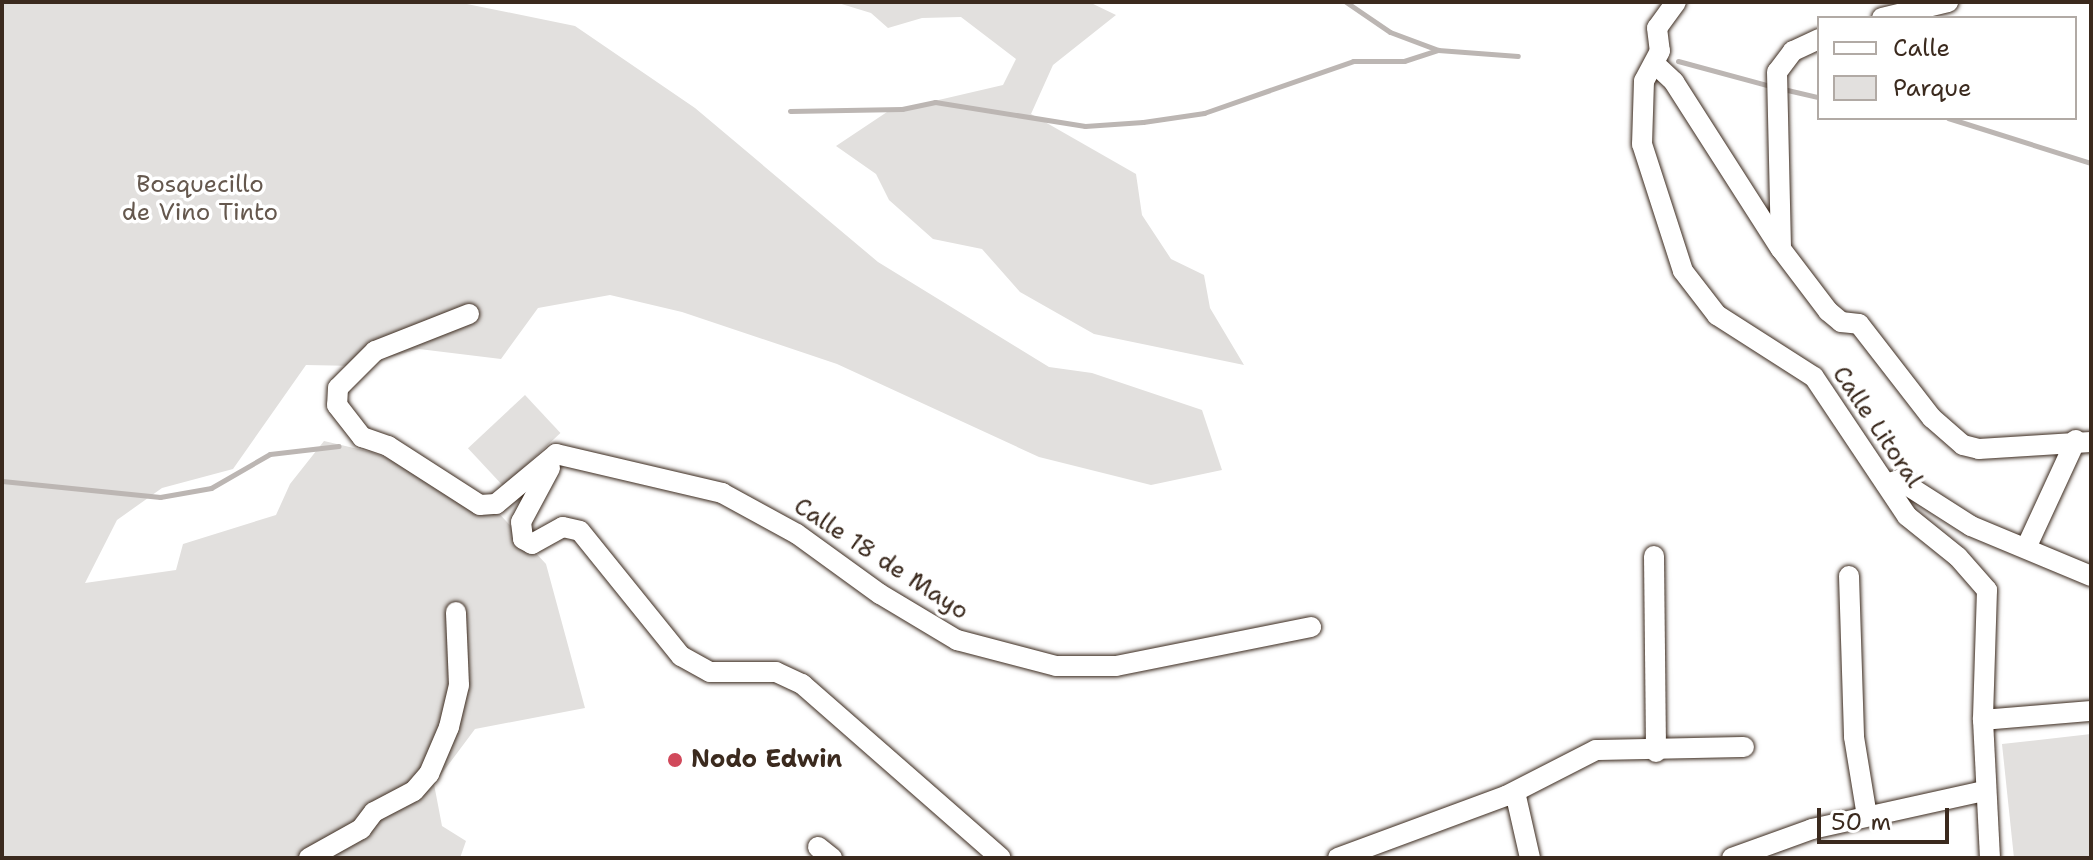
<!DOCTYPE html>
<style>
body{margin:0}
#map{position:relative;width:2093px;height:860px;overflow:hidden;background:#fff;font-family:"Shantell Sans",sans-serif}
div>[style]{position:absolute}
.green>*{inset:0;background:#e2e0de;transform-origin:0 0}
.stream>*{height:5px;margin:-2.5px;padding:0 2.5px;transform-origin:2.5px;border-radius:2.5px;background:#bcb6b3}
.roads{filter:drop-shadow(0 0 2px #3b2a1e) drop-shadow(0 0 2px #3b2a1e)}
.minor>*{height:20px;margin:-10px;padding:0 10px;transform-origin:10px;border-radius:10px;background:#fff}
.dots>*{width:22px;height:22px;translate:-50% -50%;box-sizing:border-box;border:4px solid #fff;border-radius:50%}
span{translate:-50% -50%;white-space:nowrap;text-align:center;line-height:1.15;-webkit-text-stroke:7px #fff;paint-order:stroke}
.park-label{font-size:24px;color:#65584e}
.street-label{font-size:24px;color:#3b2a1e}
.poi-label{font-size:24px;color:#3b2a1e;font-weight:700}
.left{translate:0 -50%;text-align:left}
.frame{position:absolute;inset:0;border:4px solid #3b2a1e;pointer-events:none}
.legend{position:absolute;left:1817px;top:16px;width:260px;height:104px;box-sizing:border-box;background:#fff;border:2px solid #b1aaa5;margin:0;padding:10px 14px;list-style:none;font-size:24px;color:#3b2a1e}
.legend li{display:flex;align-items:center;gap:16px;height:40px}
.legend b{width:40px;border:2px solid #b1aaa5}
.scale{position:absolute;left:1817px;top:808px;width:132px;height:36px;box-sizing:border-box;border:4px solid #3b2a1e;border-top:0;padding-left:10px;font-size:24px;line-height:28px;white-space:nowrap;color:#3b2a1e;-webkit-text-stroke:6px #fff;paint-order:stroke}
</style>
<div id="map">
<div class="green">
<div style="clip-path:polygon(2px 2px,457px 2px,575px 26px,695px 108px,878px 262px,1049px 367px,1092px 373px,1202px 410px,1222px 470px,1151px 485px,1039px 457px,837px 364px,682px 312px,610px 295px,538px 308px,501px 359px,419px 349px,357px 366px,306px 365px,233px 469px,162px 488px,117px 520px,85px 583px,176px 570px,183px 544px,276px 515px,290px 484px,324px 441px,371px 452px,480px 493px,546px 564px,585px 708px,475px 729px,434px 784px,442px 826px,466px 841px,460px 858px,2px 858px)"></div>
<div style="clip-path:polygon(835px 2px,1089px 2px,1116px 15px,1053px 65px,1031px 114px,1136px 174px,1142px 215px,1171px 259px,1204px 275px,1210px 308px,1244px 365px,1094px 334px,1020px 292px,982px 249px,933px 239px,889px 200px,876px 174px,836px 146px,887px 112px,1003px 85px,1016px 59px,961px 17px,922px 18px,888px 28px,871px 13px)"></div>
<div style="left:525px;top:395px;width:52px;height:78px;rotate:47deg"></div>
<div style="clip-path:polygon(2091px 734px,2091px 858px,2014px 858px,2002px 744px)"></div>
</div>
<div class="stream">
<div style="left:1346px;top:2px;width:53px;rotate:34.3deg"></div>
<div style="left:1390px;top:32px;width:51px;rotate:20.6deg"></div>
<div style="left:1438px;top:50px;width:80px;rotate:4.3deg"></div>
<div style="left:1678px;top:61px;width:99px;rotate:15.2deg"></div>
<div style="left:1783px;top:89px;width:37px;rotate:13deg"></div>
<div style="left:790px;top:111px;width:112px;rotate:-1deg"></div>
<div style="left:902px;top:109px;width:34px;rotate:-12deg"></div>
<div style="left:935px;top:102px;width:152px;rotate:9.1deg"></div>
<div style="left:1085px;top:126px;width:58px;rotate:-3.9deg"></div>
<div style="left:1143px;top:122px;width:62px;rotate:-8.4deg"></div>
<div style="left:1204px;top:113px;width:158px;rotate:-19.2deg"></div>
<div style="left:1353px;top:61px;width:51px"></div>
<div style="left:1404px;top:61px;width:36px;rotate:-18deg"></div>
<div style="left:1948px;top:118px;width:150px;rotate:17.5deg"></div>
<div style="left:2px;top:481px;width:159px;rotate:5.8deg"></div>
<div style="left:160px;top:497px;width:52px;rotate:-10deg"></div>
<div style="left:211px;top:488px;width:68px;rotate:-30deg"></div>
<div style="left:270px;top:454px;width:69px;rotate:-6.6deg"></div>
</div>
<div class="roads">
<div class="minor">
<div style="left:1676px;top:2px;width:32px;rotate:126deg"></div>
<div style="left:1657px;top:28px;width:23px;rotate:83deg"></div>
<div style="left:1660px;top:51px;width:34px;rotate:118deg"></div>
<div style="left:1644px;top:81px;width:63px;rotate:91.8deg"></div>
<div style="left:1642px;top:144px;width:133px;rotate:72.1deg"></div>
<div style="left:1683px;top:271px;width:56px;rotate:52.3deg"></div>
<div style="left:1717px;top:315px;width:115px;rotate:32.6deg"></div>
<div style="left:1814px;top:377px;width:167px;rotate:56.2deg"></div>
<div style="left:1907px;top:516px;width:65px;rotate:38.8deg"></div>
<div style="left:1958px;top:557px;width:44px;rotate:48.7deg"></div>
<div style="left:1987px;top:590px;width:130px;rotate:91.8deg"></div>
<div style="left:1983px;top:720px;width:138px;rotate:87.1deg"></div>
<div style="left:1882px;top:18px;width:68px;rotate:-13.6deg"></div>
<div style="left:1819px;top:39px;width:29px;rotate:155deg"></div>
<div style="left:1793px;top:51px;width:26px;rotate:127deg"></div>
<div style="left:1777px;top:72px;width:177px;rotate:88.7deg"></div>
<div style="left:1781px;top:249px;width:78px;rotate:52.8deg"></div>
<div style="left:1828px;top:311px;width:17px;rotate:40deg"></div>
<div style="left:1841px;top:322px;width:18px;rotate:6deg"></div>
<div style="left:1859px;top:324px;width:119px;rotate:52.2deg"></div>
<div style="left:1932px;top:418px;width:41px;rotate:41.1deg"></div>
<div style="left:1963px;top:445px;width:16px;rotate:14deg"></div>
<div style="left:1979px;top:449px;width:112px;rotate:-3.6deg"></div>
<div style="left:1655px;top:64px;width:26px;rotate:43deg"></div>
<div style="left:1674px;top:82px;width:198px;rotate:57.4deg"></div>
<div style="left:469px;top:314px;width:101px;rotate:158.5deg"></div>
<div style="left:375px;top:351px;width:52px;rotate:135deg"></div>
<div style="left:338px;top:388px;width:17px;rotate:93deg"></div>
<div style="left:337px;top:405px;width:41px;rotate:52deg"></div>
<div style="left:362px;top:437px;width:28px;rotate:19deg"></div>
<div style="left:388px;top:446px;width:109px;rotate:32.7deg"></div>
<div style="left:480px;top:505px;width:16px;rotate:-4deg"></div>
<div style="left:496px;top:504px;width:78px;rotate:-39.8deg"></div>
<div style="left:556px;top:454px;width:171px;rotate:13.2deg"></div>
<div style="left:722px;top:493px;width:85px;rotate:28.7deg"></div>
<div style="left:797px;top:534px;width:102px;rotate:35.9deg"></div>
<div style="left:880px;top:594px;width:90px;rotate:30.9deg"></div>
<div style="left:957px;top:640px;width:102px;rotate:14.7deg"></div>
<div style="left:1056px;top:666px;width:60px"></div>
<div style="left:1116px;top:666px;width:199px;rotate:-11.3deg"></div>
<div style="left:550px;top:468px;width:61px;rotate:118.2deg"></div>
<div style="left:521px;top:522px;width:17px;rotate:83deg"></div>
<div style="left:523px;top:539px;width:10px;rotate:29deg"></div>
<div style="left:532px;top:544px;width:35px;rotate:-29deg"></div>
<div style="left:563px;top:527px;width:17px;rotate:13deg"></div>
<div style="left:580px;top:531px;width:161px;rotate:51.1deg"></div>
<div style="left:681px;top:656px;width:33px;rotate:29deg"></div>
<div style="left:710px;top:672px;width:66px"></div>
<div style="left:776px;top:672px;width:29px;rotate:25deg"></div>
<div style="left:802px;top:684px;width:264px;rotate:41.2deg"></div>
<div style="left:1886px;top:484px;width:14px;rotate:-17deg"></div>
<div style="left:1899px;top:480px;width:85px;rotate:32.6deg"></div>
<div style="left:1971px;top:526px;width:130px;rotate:22.6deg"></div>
<div style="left:2026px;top:548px;width:119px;rotate:-65.2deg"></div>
<div style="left:1654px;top:556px;width:196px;rotate:89.4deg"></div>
<div style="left:1849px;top:576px;width:161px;rotate:88.2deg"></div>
<div style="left:1854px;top:737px;width:80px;rotate:80.7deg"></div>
<div style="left:1983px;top:720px;width:108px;rotate:-4.8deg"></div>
<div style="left:1515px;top:792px;width:68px;rotate:77.2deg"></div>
<div style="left:818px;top:847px;width:18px;rotate:38deg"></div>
<div style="left:309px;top:858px;width:60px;rotate:-29.1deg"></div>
<div style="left:361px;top:829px;width:21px;rotate:-53deg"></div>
<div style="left:374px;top:812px;width:45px;rotate:-27.7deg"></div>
<div style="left:414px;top:791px;width:23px;rotate:-49deg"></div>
<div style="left:429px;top:774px;width:51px;rotate:-66.9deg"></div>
<div style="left:449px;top:727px;width:43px;rotate:-76.6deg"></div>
<div style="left:459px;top:685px;width:73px;rotate:-92.4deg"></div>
<div style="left:1338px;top:858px;width:179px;rotate:-20.3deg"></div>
<div style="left:1506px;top:796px;width:101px;rotate:-27.1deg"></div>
<div style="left:1596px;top:750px;width:148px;rotate:-1.2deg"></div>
<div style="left:1732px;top:858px;width:85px;rotate:-19.9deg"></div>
<div style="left:1812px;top:829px;width:176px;rotate:-12.5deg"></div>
</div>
</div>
<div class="dots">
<div style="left:675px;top:760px;background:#d1495b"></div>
</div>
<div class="park-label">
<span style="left:200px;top:199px">Bosquecillo<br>de Vino Tinto</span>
</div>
<div class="street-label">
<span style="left:1877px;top:427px;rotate:56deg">Calle Litoral</span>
<span style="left:881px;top:559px;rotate:33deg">Calle 18 de Mayo</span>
</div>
<div class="poi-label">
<span class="left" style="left:691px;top:760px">Nodo Edwin</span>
</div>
<div class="frame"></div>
<ul class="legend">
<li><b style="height:10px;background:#fff"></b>Calle</li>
<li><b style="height:22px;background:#e2e0de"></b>Parque</li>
</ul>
<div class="scale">50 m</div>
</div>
